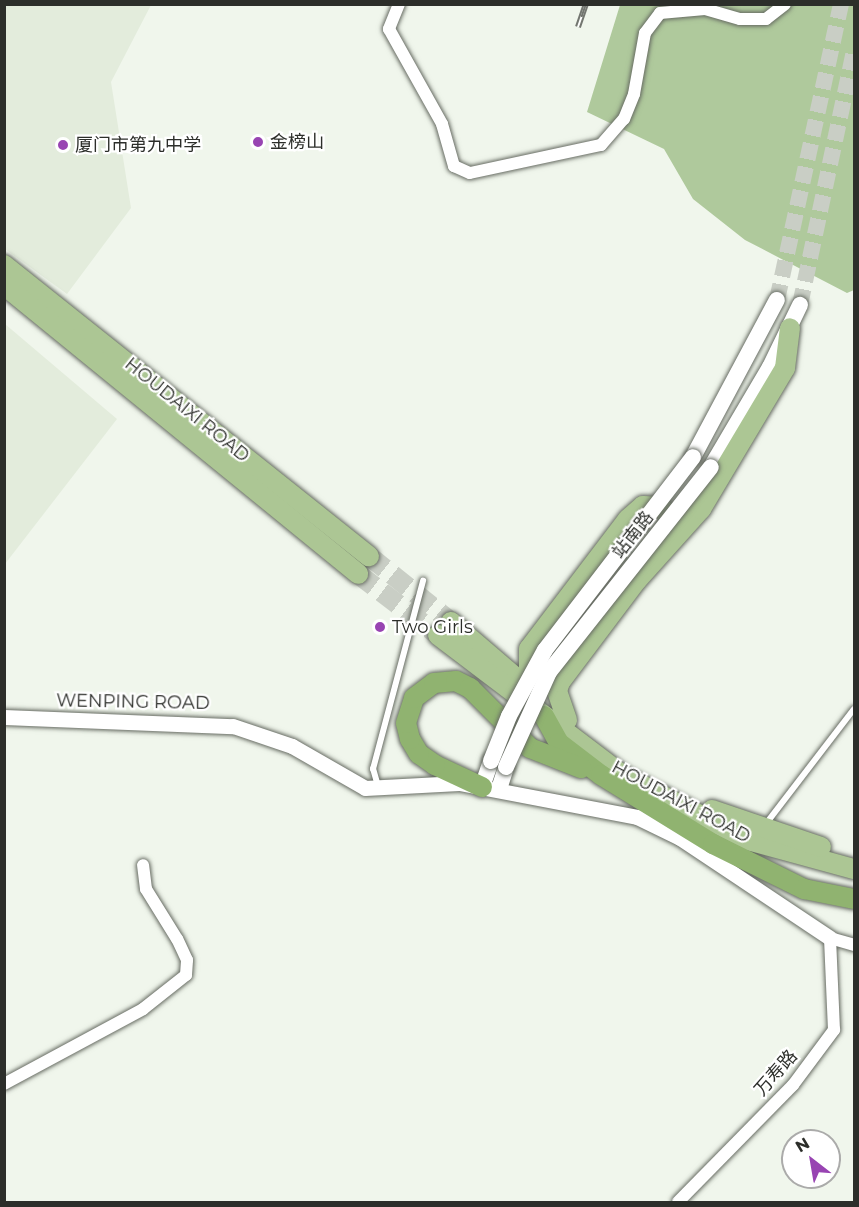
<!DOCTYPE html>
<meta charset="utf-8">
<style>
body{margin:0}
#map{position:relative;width:859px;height:1207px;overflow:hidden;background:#f0f6ec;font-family:Montserrat,"Noto Sans SC",sans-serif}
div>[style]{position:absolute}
.built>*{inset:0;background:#e3ecdc}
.forest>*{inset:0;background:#afc99c}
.secondary-tunnel>*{height:16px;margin-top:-8px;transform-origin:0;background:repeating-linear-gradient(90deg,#c9cec5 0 16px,transparent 0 24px)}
.primary-tunnel>*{height:20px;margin-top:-10px;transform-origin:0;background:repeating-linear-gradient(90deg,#c9cec5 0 20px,transparent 0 30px)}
.roads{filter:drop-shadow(0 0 2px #676c63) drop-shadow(0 0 2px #676c63)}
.service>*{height:6px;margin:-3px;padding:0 3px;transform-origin:3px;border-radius:3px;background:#fff}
.minor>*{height:12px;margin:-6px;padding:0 6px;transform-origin:6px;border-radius:6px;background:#fff}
.tertiary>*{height:15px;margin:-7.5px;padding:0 7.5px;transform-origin:7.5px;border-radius:7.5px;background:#fff}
.secondary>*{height:16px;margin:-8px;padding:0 8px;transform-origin:8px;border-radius:8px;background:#fff}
.primary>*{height:20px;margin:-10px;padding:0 10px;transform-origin:10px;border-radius:10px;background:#acc694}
.trunk>*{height:20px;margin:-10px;padding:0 10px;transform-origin:10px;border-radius:10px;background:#90b370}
.rail>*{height:6px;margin-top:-3px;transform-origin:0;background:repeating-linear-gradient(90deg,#fff 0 11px,#737670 0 22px);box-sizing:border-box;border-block:2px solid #737670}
.bridges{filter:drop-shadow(0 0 2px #676c63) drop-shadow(0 0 2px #676c63)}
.secondary-bridge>*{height:16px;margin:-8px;padding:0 8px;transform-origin:8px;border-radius:8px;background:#fff}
.dots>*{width:16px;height:16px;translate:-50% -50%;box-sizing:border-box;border:3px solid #fff;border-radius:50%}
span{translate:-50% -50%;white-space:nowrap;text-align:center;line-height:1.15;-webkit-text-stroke:4.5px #fff;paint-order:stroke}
.poi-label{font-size:18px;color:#2c2e2a}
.left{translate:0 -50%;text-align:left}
.street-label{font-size:18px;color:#2c2e2a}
.frame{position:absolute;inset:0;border:6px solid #2c2e2a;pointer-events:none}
.north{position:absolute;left:781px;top:1129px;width:60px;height:60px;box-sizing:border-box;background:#fff;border:2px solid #ababaa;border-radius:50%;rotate:329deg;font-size:16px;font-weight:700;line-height:24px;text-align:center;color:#2c2e2a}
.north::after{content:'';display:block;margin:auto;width:21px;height:27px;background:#9844b2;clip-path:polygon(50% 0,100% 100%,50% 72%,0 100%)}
</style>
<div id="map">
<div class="built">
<div style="clip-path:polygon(5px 4px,151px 5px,111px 82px,131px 208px,67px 294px,5px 249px)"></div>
<div style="clip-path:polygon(5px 324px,117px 419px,5px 564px)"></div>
</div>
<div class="forest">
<div style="clip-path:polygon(620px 5px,854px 5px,854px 290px,847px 293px,745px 240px,693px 199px,664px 149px,587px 112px)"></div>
</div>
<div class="secondary-tunnel">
<div style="left:777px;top:300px;width:303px;rotate:-77.8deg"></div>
<div style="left:800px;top:305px;width:259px;rotate:-78deg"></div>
</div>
<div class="primary-tunnel">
<div style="left:369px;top:556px;width:105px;rotate:38.8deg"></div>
<div style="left:358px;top:574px;width:101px;rotate:37.3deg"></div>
</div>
<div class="roads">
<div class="service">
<div style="left:378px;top:786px;width:18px;rotate:-106deg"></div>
<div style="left:373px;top:769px;width:195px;rotate:-75.1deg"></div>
<div style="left:765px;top:825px;width:146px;rotate:-52.5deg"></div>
</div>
<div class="minor">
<div style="left:399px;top:4px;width:27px;rotate:112deg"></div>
<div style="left:389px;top:29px;width:109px;rotate:60.8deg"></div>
<div style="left:442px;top:124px;width:44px;rotate:74.1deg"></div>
<div style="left:454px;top:166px;width:17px;rotate:24deg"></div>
<div style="left:470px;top:173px;width:134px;rotate:-12.1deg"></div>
<div style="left:601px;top:145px;width:35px;rotate:-49deg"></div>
<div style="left:624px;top:119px;width:27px;rotate:-68deg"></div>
<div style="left:634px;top:94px;width:62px;rotate:-79.8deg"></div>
<div style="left:645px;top:33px;width:25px;rotate:-53deg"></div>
<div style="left:660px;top:13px;width:45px;rotate:-5.1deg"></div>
<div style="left:705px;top:9px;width:36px;rotate:16deg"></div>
<div style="left:740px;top:19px;width:26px"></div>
<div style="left:766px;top:19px;width:24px;rotate:-38deg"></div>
<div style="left:4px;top:1084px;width:158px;rotate:-28.3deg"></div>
<div style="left:143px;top:1009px;width:55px;rotate:-38.3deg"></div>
<div style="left:186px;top:975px;width:15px;rotate:-86deg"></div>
<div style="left:187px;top:960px;width:23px;rotate:-115deg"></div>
<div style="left:177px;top:939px;width:59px;rotate:-121.8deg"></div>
<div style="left:146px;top:889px;width:24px;rotate:-97deg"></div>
<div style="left:678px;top:1202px;width:164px;rotate:-45.5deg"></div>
<div style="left:793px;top:1085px;width:69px;rotate:-53.3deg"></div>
<div style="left:834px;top:1030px;width:92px;rotate:-92.5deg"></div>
<div style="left:830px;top:938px;width:25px;rotate:16deg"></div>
</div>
<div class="tertiary">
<div style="left:4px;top:717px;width:229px;rotate:2.3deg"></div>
<div style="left:233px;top:726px;width:62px;rotate:18.7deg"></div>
<div style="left:292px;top:746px;width:84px;rotate:29.9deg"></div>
<div style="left:365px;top:788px;width:94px;rotate:-3deg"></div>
<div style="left:459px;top:783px;width:181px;rotate:10.8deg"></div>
<div style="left:637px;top:817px;width:48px;rotate:26deg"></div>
<div style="left:680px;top:838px;width:180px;rotate:33.7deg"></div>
</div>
<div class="secondary">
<div style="left:693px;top:457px;width:178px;rotate:-61.9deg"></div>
<div style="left:711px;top:467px;width:116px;rotate:-59.5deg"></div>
<div style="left:770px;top:367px;width:69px;rotate:-64.2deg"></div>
<div style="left:482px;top:787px;width:28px;rotate:-71deg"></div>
<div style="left:499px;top:789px;width:23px;rotate:-72deg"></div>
</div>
<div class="primary">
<div style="left:4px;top:265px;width:467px;rotate:38.6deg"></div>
<div style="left:4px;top:285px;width:457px;rotate:39.2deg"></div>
<div style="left:451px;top:622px;width:101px;rotate:40.6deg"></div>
<div style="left:438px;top:635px;width:233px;rotate:37.2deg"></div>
<div style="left:624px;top:776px;width:140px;rotate:27.3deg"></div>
<div style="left:748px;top:840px;width:110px;rotate:15.3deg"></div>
<div style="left:529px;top:679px;width:30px;rotate:-90deg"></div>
<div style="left:529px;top:649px;width:163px;rotate:-52.7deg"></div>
<div style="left:628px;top:519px;width:20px;rotate:-41deg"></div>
<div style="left:643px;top:506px;width:18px;rotate:3deg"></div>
<div style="left:661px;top:507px;width:18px;rotate:49deg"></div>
<div style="left:673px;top:521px;width:13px;rotate:99deg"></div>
<div style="left:567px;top:720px;width:31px;rotate:-109deg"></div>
<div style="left:557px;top:691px;width:9px;rotate:-72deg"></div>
<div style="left:560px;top:682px;width:128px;rotate:-53deg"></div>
<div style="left:637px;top:580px;width:96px;rotate:-48deg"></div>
<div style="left:701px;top:509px;width:164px;rotate:-59.2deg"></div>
<div style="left:785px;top:368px;width:40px;rotate:-82.9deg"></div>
<div style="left:712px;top:810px;width:115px;rotate:18.7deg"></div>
</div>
<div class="trunk">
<div style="left:544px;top:716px;width:31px;rotate:61deg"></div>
<div style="left:559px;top:743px;width:53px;rotate:37.3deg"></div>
<div style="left:601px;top:775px;width:132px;rotate:31.6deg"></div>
<div style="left:713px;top:844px;width:102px;rotate:26.3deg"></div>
<div style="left:804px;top:889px;width:51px;rotate:11.3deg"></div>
<div style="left:482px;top:787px;width:52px;rotate:-154.9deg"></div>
<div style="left:435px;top:765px;width:19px;rotate:-145deg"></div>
<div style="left:419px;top:754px;width:17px;rotate:-121deg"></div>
<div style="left:410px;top:739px;width:16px;rotate:-104deg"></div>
<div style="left:406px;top:723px;width:26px;rotate:-72deg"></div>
<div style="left:414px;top:698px;width:25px;rotate:-37deg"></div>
<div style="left:434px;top:683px;width:22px;rotate:-5deg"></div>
<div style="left:456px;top:681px;width:16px;rotate:27deg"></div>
<div style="left:470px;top:688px;width:85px;rotate:45deg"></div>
<div style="left:530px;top:748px;width:55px;rotate:21.4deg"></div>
</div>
</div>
<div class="rail">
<div style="left:578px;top:27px;width:24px;rotate:-71deg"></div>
</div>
<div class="bridges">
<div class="secondary-bridge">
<div style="left:491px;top:761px;width:48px;rotate:-68.2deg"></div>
<div style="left:509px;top:716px;width:75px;rotate:-61.4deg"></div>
<div style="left:545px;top:650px;width:243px;rotate:-52.5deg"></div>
<div style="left:506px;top:767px;width:104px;rotate:-65.6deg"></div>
<div style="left:549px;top:672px;width:261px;rotate:-51.7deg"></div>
</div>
</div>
<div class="dots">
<div style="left:258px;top:142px;background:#9844b2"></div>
<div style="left:63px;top:145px;background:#9844b2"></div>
<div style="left:380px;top:627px;background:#9844b2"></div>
</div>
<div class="poi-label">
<span class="left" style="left:270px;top:142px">金榜山</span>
<span class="left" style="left:75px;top:145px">厦门市第九中学</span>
<span class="left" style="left:392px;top:627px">Two Girls</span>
</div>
<div class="street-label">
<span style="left:187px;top:410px;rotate:39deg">HOUDAIXI ROAD</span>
<span style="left:633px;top:535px;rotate:-52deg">站南路</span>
<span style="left:133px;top:702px;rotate:1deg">WENPING ROAD</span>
<span style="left:681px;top:802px;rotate:28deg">HOUDAIXI ROAD</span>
<span style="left:776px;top:1073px;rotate:-49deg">万寿路</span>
</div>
<div class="frame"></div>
<div class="north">N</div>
</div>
